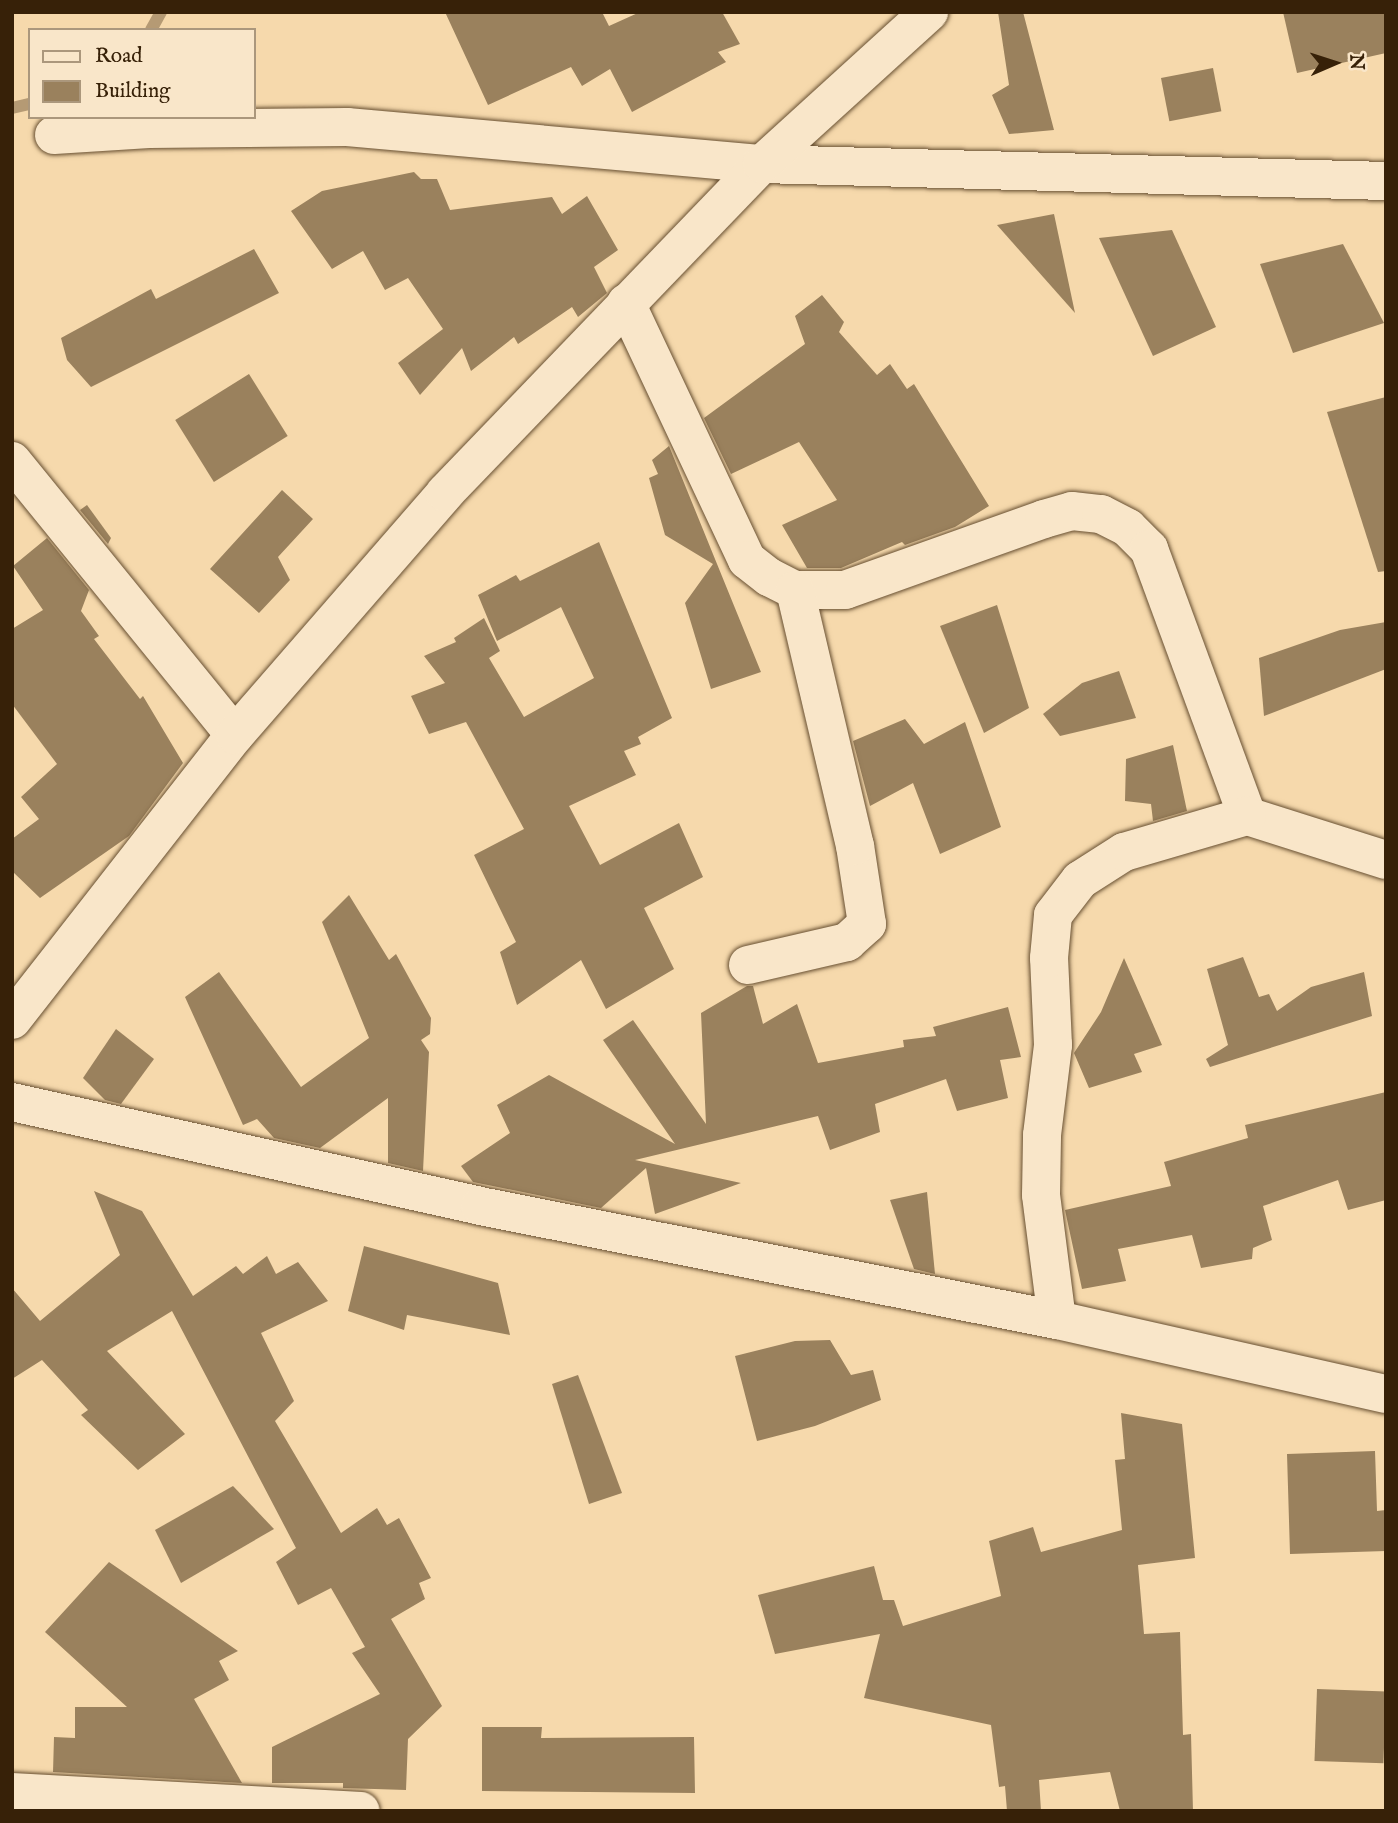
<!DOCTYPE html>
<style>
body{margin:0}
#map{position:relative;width:1398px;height:1823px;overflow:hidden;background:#f6d9ac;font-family:"IM FELL English",serif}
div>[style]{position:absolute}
.stream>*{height:12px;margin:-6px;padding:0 6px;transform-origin:6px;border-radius:6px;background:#b59a74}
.building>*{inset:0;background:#9a815d;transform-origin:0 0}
.roads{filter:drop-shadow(0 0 2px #674f31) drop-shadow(0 0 2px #674f31)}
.minor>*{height:38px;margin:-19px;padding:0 19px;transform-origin:19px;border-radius:19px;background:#f9e6c9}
span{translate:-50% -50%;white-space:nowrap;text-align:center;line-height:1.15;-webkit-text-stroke:5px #f9e6c9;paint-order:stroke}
.frame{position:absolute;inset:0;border:14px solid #372108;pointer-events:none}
.legend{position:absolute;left:28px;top:28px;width:228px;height:91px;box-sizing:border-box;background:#f9e6c9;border:2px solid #ab977c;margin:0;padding:9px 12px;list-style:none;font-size:21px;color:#372108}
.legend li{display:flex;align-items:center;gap:14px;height:35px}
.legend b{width:35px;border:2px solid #ab977c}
.north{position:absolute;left:1300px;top:28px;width:70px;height:70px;-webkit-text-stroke:5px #f9e6c9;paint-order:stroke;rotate:87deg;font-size:19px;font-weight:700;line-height:28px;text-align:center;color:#372108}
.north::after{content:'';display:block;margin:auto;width:24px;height:32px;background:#372108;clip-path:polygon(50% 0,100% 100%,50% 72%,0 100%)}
</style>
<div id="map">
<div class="stream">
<div style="left:151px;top:30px;width:21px;rotate:-61deg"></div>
<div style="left:12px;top:108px;width:18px;rotate:-13deg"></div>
</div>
<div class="building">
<div style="clip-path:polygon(445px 12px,602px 12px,609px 26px,640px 12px,722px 12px,740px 44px,718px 52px,726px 62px,632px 112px,610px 69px,582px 86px,571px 67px,488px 105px)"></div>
<div style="clip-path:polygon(998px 12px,1023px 12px,1054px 130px,1009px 134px,992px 95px,1009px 85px)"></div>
<div style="clip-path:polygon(1283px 12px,1386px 12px,1386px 53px,1297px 73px)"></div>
<div style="left:1213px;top:68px;width:44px;height:53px;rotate:79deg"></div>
<div style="clip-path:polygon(414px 172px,421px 179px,437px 179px,450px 210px,552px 197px,562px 214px,587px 196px,618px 250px,594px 267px,607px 293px,578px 317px,572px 307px,518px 344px,514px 337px,471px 371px,462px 348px,420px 395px,398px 363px,443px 329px,408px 278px,385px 290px,363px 251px,332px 269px,291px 211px,322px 191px)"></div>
<div style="clip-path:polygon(1054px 214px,1075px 313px,997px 225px)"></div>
<div style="clip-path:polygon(1172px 230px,1216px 327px,1153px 356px,1099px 238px)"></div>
<div style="clip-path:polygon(1343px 244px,1384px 323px,1293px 353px,1260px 264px)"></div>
<div style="clip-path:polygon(254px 249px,279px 293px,91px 387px,67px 360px,61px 338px,151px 289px,156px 299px)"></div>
<div style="clip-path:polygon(822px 295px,844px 322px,839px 332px,877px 375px,890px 364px,907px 389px,914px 384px,989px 506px,955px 527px,905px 545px,902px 542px,841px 568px,807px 568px,782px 525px,837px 500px,799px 442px,731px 474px,704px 418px,805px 344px,795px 316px)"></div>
<div style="left:249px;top:374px;width:73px;height:87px;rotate:58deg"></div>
<div style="clip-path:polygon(1386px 397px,1386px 571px,1378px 572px,1327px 412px)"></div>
<div style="clip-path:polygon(669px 446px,761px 672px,711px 689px,685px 603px,713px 564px,665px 535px,649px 478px,658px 474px,652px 460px)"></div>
<div style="clip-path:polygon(282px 490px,313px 519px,278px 557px,290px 580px,259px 613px,210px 569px)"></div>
<div style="clip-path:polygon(87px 505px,111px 538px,108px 544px,80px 510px)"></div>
<div style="clip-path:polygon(47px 538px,89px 590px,81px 611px,99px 636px,94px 639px,140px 699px,143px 696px,183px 763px,129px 836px,40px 898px,12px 871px,12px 839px,39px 819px,21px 797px,57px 764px,12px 704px,12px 629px,43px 610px,13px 566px)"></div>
<div style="clip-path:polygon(599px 542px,672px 718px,638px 737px,641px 744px,624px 751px,636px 775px,569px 806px,600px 865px,679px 823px,703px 877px,644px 908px,674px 969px,606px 1009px,581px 960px,517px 1005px,500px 952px,516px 942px,474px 855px,524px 829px,466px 722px,429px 734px,411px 696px,445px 683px,424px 656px,456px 642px,454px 638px,484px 618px,500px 651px,489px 658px,524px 717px,594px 678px,561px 607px,497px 641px,478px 595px,516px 575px,520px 581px)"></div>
<div style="clip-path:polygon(997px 605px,1029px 708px,984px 733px,940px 626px)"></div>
<div style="clip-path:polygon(1386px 622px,1386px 669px,1264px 716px,1259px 658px,1340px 630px)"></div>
<div style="clip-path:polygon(1119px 671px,1136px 718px,1060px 736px,1043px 714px,1082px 683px)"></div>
<div style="clip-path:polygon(905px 719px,924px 744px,965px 722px,1001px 827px,940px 854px,913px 783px,870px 806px,853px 741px)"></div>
<div style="clip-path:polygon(1173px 745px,1187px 811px,1153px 821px,1151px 804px,1125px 801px,1126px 759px)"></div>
<div style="clip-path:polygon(349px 895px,389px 960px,396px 954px,431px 1018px,430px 1034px,421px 1040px,429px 1052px,423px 1171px,388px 1163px,388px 1098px,320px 1148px,274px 1138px,257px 1119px,243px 1125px,185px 997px,219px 972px,301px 1087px,369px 1038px,322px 922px)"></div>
<div style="clip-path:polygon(1243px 957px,1259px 997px,1269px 994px,1277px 1011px,1311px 987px,1364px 972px,1372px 1016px,1210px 1067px,1206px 1059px,1228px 1045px,1207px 969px)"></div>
<div style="clip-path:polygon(1124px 958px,1162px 1045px,1134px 1054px,1142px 1072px,1089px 1088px,1074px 1053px,1101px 1012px)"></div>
<div style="clip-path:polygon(747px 986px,753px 986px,763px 1024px,797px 1004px,818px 1063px,904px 1047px,903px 1040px,936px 1036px,933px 1027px,1008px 1007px,1021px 1057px,1000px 1060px,1008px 1098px,957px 1111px,946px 1079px,875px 1104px,880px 1132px,830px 1150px,818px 1116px,635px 1160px,741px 1183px,655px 1214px,646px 1168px,601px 1208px,473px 1182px,461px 1166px,510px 1133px,497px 1105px,549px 1075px,675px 1144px,603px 1040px,633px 1020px,706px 1124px,701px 1013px)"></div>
<div style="clip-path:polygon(116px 1029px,154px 1059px,121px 1104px,105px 1100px,83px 1078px)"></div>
<div style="clip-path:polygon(1386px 1092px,1386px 1200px,1348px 1210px,1338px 1180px,1263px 1206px,1272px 1240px,1253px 1248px,1252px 1259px,1201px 1268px,1192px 1235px,1118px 1249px,1126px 1281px,1082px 1289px,1065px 1210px,1171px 1186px,1164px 1162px,1248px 1138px,1245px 1125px)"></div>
<div style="clip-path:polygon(94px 1191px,142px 1211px,193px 1296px,236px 1266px,243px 1274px,267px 1256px,276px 1274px,298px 1262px,328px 1301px,261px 1333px,294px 1401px,275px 1421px,341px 1533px,377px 1508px,387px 1525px,399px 1518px,431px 1578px,419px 1583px,425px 1599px,391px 1619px,442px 1706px,408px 1739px,406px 1790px,343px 1788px,343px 1783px,272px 1783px,272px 1747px,380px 1694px,352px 1653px,365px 1647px,331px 1588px,298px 1605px,276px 1562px,296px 1548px,172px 1311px,107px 1351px,185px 1434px,138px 1470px,81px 1415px,88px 1410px,42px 1360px,12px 1379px,12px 1288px,40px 1321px,120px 1255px)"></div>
<div style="clip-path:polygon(927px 1192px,935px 1274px,914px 1269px,890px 1200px)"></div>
<div style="clip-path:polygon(364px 1246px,498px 1283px,510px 1335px,407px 1315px,404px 1330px,348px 1311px)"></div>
<div style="clip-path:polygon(830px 1340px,851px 1375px,873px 1370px,881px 1400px,815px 1426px,757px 1441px,735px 1356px,795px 1341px)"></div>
<div style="clip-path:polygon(578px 1375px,622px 1493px,589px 1504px,552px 1384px)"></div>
<div style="clip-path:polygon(1121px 1413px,1182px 1424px,1195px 1558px,1138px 1565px,1144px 1634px,1180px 1632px,1183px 1735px,1191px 1734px,1193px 1811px,1120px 1811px,1110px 1772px,1039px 1780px,1041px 1811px,1007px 1811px,1005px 1786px,999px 1787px,991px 1725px,864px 1698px,880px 1634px,775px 1654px,758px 1595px,874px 1566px,883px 1600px,894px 1600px,903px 1626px,1001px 1596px,989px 1541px,1033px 1527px,1041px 1552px,1122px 1530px,1115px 1460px,1125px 1459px)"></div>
<div style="clip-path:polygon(1375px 1451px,1377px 1511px,1386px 1510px,1386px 1551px,1290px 1554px,1287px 1454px)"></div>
<div style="clip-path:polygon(233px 1486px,274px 1529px,181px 1583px,155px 1530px)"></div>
<div style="clip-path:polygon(109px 1562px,238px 1651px,219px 1661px,229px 1680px,194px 1699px,242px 1783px,53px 1772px,54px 1737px,75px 1738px,75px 1707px,127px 1707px,45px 1632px)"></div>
<div style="left:1317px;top:1689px;width:69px;height:72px;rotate:2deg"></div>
<div style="clip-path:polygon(482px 1727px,542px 1727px,541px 1738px,694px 1737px,695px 1793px,482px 1791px)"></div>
</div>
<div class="roads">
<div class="minor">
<div style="left:54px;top:135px;width:95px;rotate:-3.6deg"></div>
<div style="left:149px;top:129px;width:198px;rotate:-0.6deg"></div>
<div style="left:347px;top:127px;width:417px;rotate:5.1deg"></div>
<div style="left:762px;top:164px;width:624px;rotate:1.56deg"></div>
<div style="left:626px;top:303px;width:284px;rotate:64.8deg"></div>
<div style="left:747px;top:560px;width:28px;rotate:38deg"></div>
<div style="left:769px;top:577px;width:29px;rotate:27deg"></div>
<div style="left:795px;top:590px;width:50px"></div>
<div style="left:845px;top:590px;width:211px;rotate:-19.6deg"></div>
<div style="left:1044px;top:519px;width:29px;rotate:-16deg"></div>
<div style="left:1072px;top:511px;width:29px;rotate:6deg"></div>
<div style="left:1101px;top:514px;width:30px;rotate:27deg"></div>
<div style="left:1128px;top:528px;width:30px;rotate:45deg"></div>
<div style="left:1149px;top:549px;width:284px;rotate:69.8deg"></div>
<div style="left:1247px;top:816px;width:146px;rotate:17.6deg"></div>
<div style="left:12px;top:461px;width:353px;rotate:50.9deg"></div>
<div style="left:748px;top:965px;width:102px;rotate:-13.1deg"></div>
<div style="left:847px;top:942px;width:27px;rotate:-42deg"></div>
<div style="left:867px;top:924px;width:79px;rotate:-98.7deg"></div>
<div style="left:855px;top:846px;width:263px;rotate:-103.2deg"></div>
<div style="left:12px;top:1020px;width:362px;rotate:-52deg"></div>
<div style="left:235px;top:735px;width:320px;rotate:-49deg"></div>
<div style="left:445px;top:493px;width:457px;rotate:-46.1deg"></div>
<div style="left:762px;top:164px;width:226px;rotate:-42.3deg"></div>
<div style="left:12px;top:1102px;width:479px;rotate:12.5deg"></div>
<div style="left:480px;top:1206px;width:588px;rotate:11.18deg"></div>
<div style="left:1057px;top:1320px;width:337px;rotate:12.7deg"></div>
<div style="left:1057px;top:1320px;width:126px;rotate:-97.3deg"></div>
<div style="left:1041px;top:1195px;width:60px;rotate:-89deg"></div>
<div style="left:1042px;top:1135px;width:91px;rotate:-83deg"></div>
<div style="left:1053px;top:1045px;width:87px;rotate:-92.6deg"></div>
<div style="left:1049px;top:958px;width:43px;rotate:-84.7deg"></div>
<div style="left:1053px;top:915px;width:44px;rotate:-52.4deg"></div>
<div style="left:1080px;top:880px;width:52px;rotate:-32.5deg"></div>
<div style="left:1124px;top:852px;width:128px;rotate:-16.3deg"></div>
<div style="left:12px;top:1792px;width:349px;rotate:3.1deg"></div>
</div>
</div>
<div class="frame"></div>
<ul class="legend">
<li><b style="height:9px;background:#f9e6c9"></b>Road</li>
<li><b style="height:19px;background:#9a815d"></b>Building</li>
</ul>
<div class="north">N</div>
</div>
